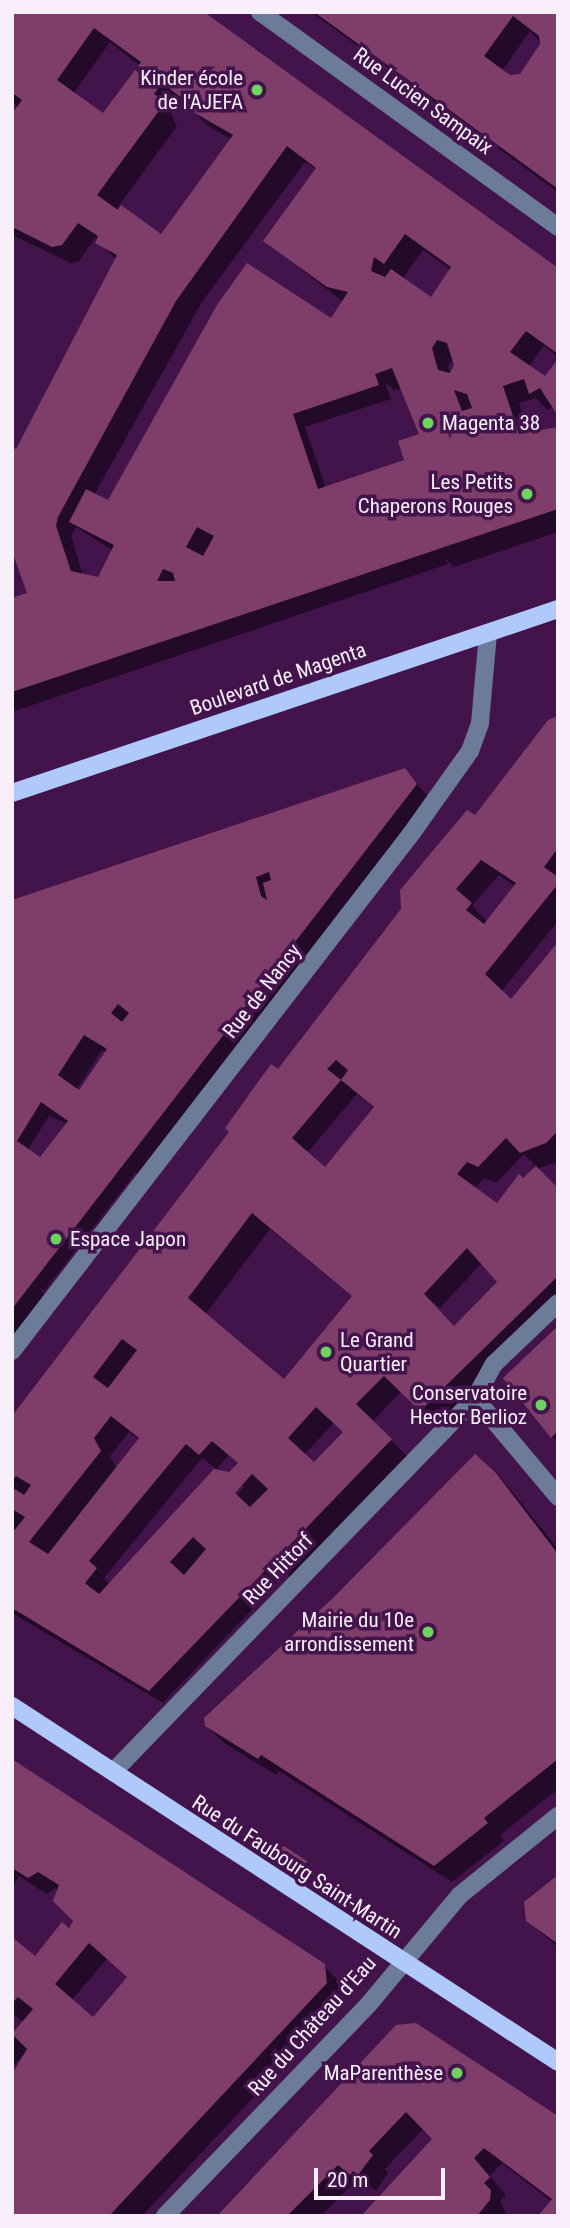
<!DOCTYPE html>
<meta charset="utf-8">
<style>
body{margin:0}
#map{position:relative;width:570px;height:2228px;overflow:hidden;background:#43144c;font-family:"Roboto Condensed",sans-serif}
div>[style]{position:absolute}
.shadow>*{inset:0;background:#0007}
.building>*{inset:0;background:#7f3e6a}
.minor>*{height:18px;margin:-9px;padding:0 9px;transform-origin:9px;border-radius:9px;background:#6b7b98}
.major>*{height:18px;margin:-9px;padding:0 9px;transform-origin:9px;border-radius:9px;background:#afcafa}
.dots>*{width:19px;height:19px;translate:-50% -50%;box-sizing:border-box;border:4px solid #43144c;border-radius:50%}
span{translate:-50% -50%;white-space:nowrap;text-align:center;line-height:1.15;-webkit-text-stroke:7px #43144c;paint-order:stroke}
.poi-label{font-size:21px;color:#f9eefb}
.right{translate:-100% -50%;text-align:right}
.left{translate:0 -50%;text-align:left}
.street-label{font-size:21px;color:#f9eefb}
.frame{position:absolute;inset:0;border:14px solid #f9eefb;pointer-events:none}
.scale{position:absolute;left:314px;top:2168px;width:131px;height:32px;box-sizing:border-box;border:4px solid #f9eefb;border-top:0;padding-left:9px;font-size:21px;line-height:24px;white-space:nowrap;color:#f9eefb;-webkit-text-stroke:5px #43144c;paint-order:stroke}
</style>
<div id="map">
<div class="shadow">
<div style="clip-path:polygon(evenodd,12px 12px,201px 12px,558px 270px,558px 357px,544px 346px,528px 367px,552px 383px,558px 362px,558px 417px,553px 407px,548px 410px,536px 398px,519px 403px,529px 434px,558px 429px,558px 532px,454px 567px,445px 558px,448px 564px,12px 712px,12px 600px,29px 594px,16px 451px,117px 260px,95px 238px,79px 261px,71px 263px,12px 235px,12px 117px,19px 107px,12px 102px,12px 12px,110px 42px,152px 76px,102px 115px,73px 94px,110px 42px,12px 12px,180px 99px,207px 125px,232px 140px,161px 236px,115px 211px,177px 126px,170px 111px,180px 99px,12px 12px,305px 162px,317px 170px,265px 241px,343px 302px,331px 321px,109px 503px,94px 495px,202px 302px,305px 162px,12px 12px,423px 250px,451px 270px,431px 299px,402px 279px,423px 250px,12px 12px,454px 358px,456px 365px,451px 375px,448px 366px,454px 358px,12px 12px,385px 382px,394px 390px,405px 389px,421px 435px,406px 461px,326px 488px,305px 427px,391px 399px,385px 382px,12px 12px,76px 527px,113px 551px,99px 579px,83px 575px,71px 536px,76px 527px)"></div>
<div style="clip-path:polygon(evenodd,311px 12px,558px 12px,558px 192px,311px 12px,530px 31px,542px 45px,521px 75px,509px 77px,502px 71px,530px 31px)"></div>
<div style="clip-path:polygon(evenodd,558px 718px,558px 921px,501px 992px,511px 1002px,558px 945px,558px 1162px,537px 1169px,558px 1190px,558px 1309px,438px 1427px,402px 1391px,372px 1422px,408px 1457px,290px 1577px,264px 1556px,284px 1576px,163px 1703px,12px 1613px,12px 1418px,558px 718px,499px 875px,516px 887px,488px 922px,472px 906px,499px 875px,558px 718px,357px 1094px,375px 1109px,325px 1169px,307px 1153px,357px 1094px,558px 718px,524px 1154px,537px 1167px,497px 1205px,475px 1189px,484px 1178px,496px 1183px,524px 1154px,558px 718px,270px 1229px,353px 1297px,285px 1381px,205px 1315px,270px 1229px,558px 718px,481px 1264px,500px 1282px,454px 1328px,417px 1288px,440px 1308px,481px 1264px,558px 718px,334px 1423px,345px 1433px,314px 1465px,304px 1455px,334px 1423px,558px 718px,129px 1432px,140px 1440px,117px 1469px,110px 1456px,129px 1432px,558px 718px,229px 1455px,239px 1464px,110px 1584px,104px 1578px,202px 1458px,216px 1469px,229px 1455px,558px 718px,240px 1486px,245px 1486px,233px 1499px,231px 1496px,240px 1486px)"></div>
<div style="clip-path:polygon(evenodd,405px 770px,433px 802px,143px 1177px,136px 1172px,44px 1291px,38px 1287px,49px 1299px,12px 1347px,12px 902px,405px 770px,102px 1050px,107px 1053px,76px 1096px,73px 1095px,102px 1050px,405px 770px,49px 1116px,68px 1124px,40px 1159px,27px 1151px,49px 1116px)"></div>
<div style="clip-path:polygon(558px 1328px,558px 1442px,552px 1436px)"></div>
<div style="clip-path:polygon(476px 1456px,498px 1474px,558px 1549px,558px 1789px,500px 1835px,504px 1841px,452px 1882px,279px 1771px,276px 1775px,224px 1743px,207px 1726px)"></div>
<div style="clip-path:polygon(evenodd,12px 1763px,324px 1966px,341px 1983px,344px 2001px,142px 2216px,14px 2216px,24px 2062px,23px 2055px,12px 2067px,12px 2036px,24px 2022px,12px 2013px,12px 1940px,35px 1959px,75px 1921px,56px 1888px,46px 1894px,19px 1876px,12px 1887px,12px 1763px,107px 1959px,129px 1978px,93px 2020px,71px 2001px,107px 1959px)"></div>
<div style="clip-path:polygon(284px 1848px,307px 1863px,312px 1868px,303px 1873px,281px 1859px,276px 1854px)"></div>
<div style="clip-path:polygon(558px 1878px,558px 1947px,527px 1921px)"></div>
<div style="clip-path:polygon(397px 2027px,558px 2118px,552px 2202px,502px 2163px,490px 2176px,506px 2195px,500px 2201px,507px 2216px,363px 2216px,435px 2139px,424px 2128px,385px 2169px,388px 2173px,376px 2191px,371px 2187px,368px 2191px,356px 2180px,321px 2216px,219px 2216px)"></div>
</div>
<div class="building">
<div style="clip-path:polygon(evenodd,12px 12px,204px 12px,558px 268px,558px 354px,526px 331px,510px 352px,545px 376px,558px 359px,558px 416px,540px 388px,529px 394px,524px 379px,503px 386px,519px 434px,558px 427px,558px 509px,12px 692px,12px 598px,27px 593px,12px 551px,12px 447px,16px 449px,117px 255px,95px 243px,98px 236px,78px 223px,62px 245px,52px 247px,12px 227px,12px 114px,22px 100px,12px 93px,12px 12px,94px 28px,141px 62px,138px 66px,150px 75px,147px 79px,135px 70px,103px 113px,57px 80px,94px 28px,12px 12px,162px 83px,191px 105px,188px 109px,233px 135px,161px 234px,121px 205px,118px 210px,97px 195px,161px 108px,160px 98px,154px 94px,162px 83px,12px 12px,287px 146px,316px 168px,263px 241px,327px 287px,348px 292px,331px 318px,247px 263px,217px 305px,108px 500px,86px 489px,69px 522px,114px 545px,98px 577px,71px 571px,56px 526px,58px 517px,176px 301px,287px 146px,12px 12px,405px 234px,451px 267px,431px 297px,391px 269px,385px 277px,371px 271px,374px 257px,384px 264px,405px 234px,12px 12px,437px 340px,447px 343px,454px 365px,450px 373px,438px 370px,432px 348px,437px 340px,12px 12px,392px 368px,419px 434px,398px 441px,404px 460px,318px 489px,293px 414px,379px 385px,375px 374px,392px 368px,12px 12px,454px 390px,467px 394px,472px 408px,462px 411px,454px 390px,12px 12px,197px 527px,214px 536px,203px 556px,186px 547px,197px 527px,12px 12px,163px 569px,173px 573px,175px 581px,157px 581px,163px 569px)"></div>
<div style="clip-path:polygon(evenodd,314px 12px,558px 12px,558px 189px,407px 79px,314px 12px,513px 16px,539px 36px,540px 44px,520px 74px,510px 75px,484px 56px,513px 16px)"></div>
<div style="clip-path:polygon(evenodd,558px 716px,558px 848px,544px 867px,558px 877px,558px 884px,485px 974px,511px 999px,558px 942px,558px 1131px,546px 1143px,520px 1153px,506px 1138px,478px 1167px,467px 1162px,457px 1174px,497px 1203px,519px 1174px,523px 1178px,536px 1166px,558px 1188px,558px 1276px,420px 1411px,384px 1376px,356px 1404px,392px 1439px,149px 1691px,12px 1608px,12px 1533px,25px 1517px,12px 1509px,12px 1492px,15px 1489px,24px 1495px,31px 1485px,16px 1476px,12px 1480px,12px 1416px,229px 1132px,225px 1128px,271px 1064px,278px 1069px,401px 909px,400px 890px,467px 810px,475px 815px,548px 720px,558px 716px,481px 860px,516px 883px,484px 924px,466px 910px,472px 903px,456px 889px,481px 860px,558px 716px,336px 1060px,348px 1070px,341px 1080px,327px 1069px,336px 1060px,558px 716px,341px 1080px,374px 1107px,325px 1167px,292px 1138px,341px 1080px,558px 716px,252px 1213px,352px 1296px,284px 1379px,188px 1298px,252px 1213px,558px 716px,467px 1248px,497px 1282px,454px 1326px,424px 1294px,467px 1248px,558px 716px,122px 1339px,137px 1350px,108px 1388px,93px 1377px,122px 1339px,558px 716px,316px 1407px,343px 1432px,314px 1462px,288px 1438px,316px 1407px,558px 716px,111px 1416px,139px 1438px,48px 1554px,29px 1542px,101px 1451px,94px 1438px,111px 1416px,558px 716px,212px 1441px,238px 1463px,229px 1472px,214px 1469px,99px 1594px,85px 1583px,97px 1568px,89px 1561px,186px 1444px,199px 1455px,212px 1441px,558px 716px,252px 1474px,268px 1489px,250px 1507px,235px 1493px,252px 1474px,558px 716px,193px 1537px,206px 1549px,184px 1575px,170px 1562px,193px 1537px)"></div>
<div style="clip-path:polygon(evenodd,405px 768px,417px 784px,12px 1309px,12px 900px,405px 768px,269px 872px,271px 880px,263px 883px,267px 900px,261px 896px,256px 877px,269px 872px,405px 768px,118px 1004px,129px 1013px,122px 1022px,111px 1013px,118px 1004px,405px 768px,84px 1035px,107px 1049px,79px 1090px,58px 1075px,84px 1035px,405px 768px,41px 1102px,68px 1121px,40px 1157px,17px 1141px,41px 1102px)"></div>
<div style="clip-path:polygon(558px 1326px,558px 1431px,551px 1438px,503px 1378px)"></div>
<div style="clip-path:polygon(475px 1454px,496px 1473px,558px 1554px,558px 1759px,484px 1818px,488px 1823px,434px 1866px,261px 1755px,258px 1759px,205px 1726px,204px 1718px,334px 1597px)"></div>
<div style="clip-path:polygon(evenodd,12px 1759px,325px 1964px,327px 1983px,109px 2216px,12px 2216px,12px 2074px,27px 2049px,12px 2034px,33px 2009px,18px 1997px,12px 2003px,12px 1937px,35px 1956px,62px 1922px,69px 1928px,73px 1921px,53px 1901px,59px 1885px,38px 1872px,28px 1878px,12px 1868px,12px 1759px,89px 1943px,127px 1977px,93px 2017px,55px 1984px,89px 1943px)"></div>
<div style="clip-path:polygon(284px 1846px,308px 1862px,296px 1869px,273px 1853px)"></div>
<div style="clip-path:polygon(558px 1875px,558px 1944px,526px 1921px,524px 1902px)"></div>
<div style="clip-path:polygon(416px 2023px,558px 2116px,558px 2216px,538px 2216px,552px 2199px,484px 2148px,474px 2158px,490px 2177px,484px 2183px,491px 2190px,490px 2200px,477px 2216px,361px 2216px,432px 2139px,406px 2112px,369px 2151px,373px 2155px,358px 2175px,353px 2171px,350px 2175px,338px 2165px,287px 2216px,217px 2216px,396px 2025px)"></div>
</div>
<div class="minor">
<div style="left:260px;top:12px;width:367px;rotate:35.8deg"></div>
<div style="left:12px;top:1351px;width:653px;rotate:-52.34deg"></div>
<div style="left:411px;top:834px;width:102px;rotate:-54.6deg"></div>
<div style="left:470px;top:751px;width:30px;rotate:-70deg"></div>
<div style="left:480px;top:723px;width:90px;rotate:-84.9deg"></div>
<div style="left:475px;top:1398px;width:129px;rotate:50deg"></div>
<div style="left:113px;top:1772px;width:520px;rotate:-45.93deg"></div>
<div style="left:475px;top:1398px;width:39px;rotate:-61deg"></div>
<div style="left:494px;top:1364px;width:88px;rotate:-43.6deg"></div>
<div style="left:165px;top:2216px;width:293px;rotate:-46.1deg"></div>
<div style="left:368px;top:2005px;width:143px;rotate:-50.1deg"></div>
<div style="left:460px;top:1895px;width:126px;rotate:-38.9deg"></div>
</div>
<div class="major">
<div style="left:12px;top:793px;width:576px;rotate:-18.62deg"></div>
<div style="left:12px;top:1706px;width:652px;rotate:33.1deg"></div>
</div>
<div class="dots">
<div style="left:257px;top:90px;background:#6fd35f"></div>
<div style="left:428px;top:423px;background:#6fd35f"></div>
<div style="left:527px;top:494px;background:#6fd35f"></div>
<div style="left:56px;top:1239px;background:#6fd35f"></div>
<div style="left:326px;top:1352px;background:#6fd35f"></div>
<div style="left:541px;top:1405px;background:#6fd35f"></div>
<div style="left:428px;top:1632px;background:#6fd35f"></div>
<div style="left:457px;top:2073px;background:#6fd35f"></div>
</div>
<div class="poi-label">
<span class="right" style="left:243px;top:90px">Kinder école<br>de l'AJEFA</span>
<span class="left" style="left:442px;top:423px">Magenta 38</span>
<span class="right" style="left:513px;top:494px">Les Petits<br>Chaperons Rouges</span>
<span class="left" style="left:70px;top:1239px">Espace Japon</span>
<span class="left" style="left:340px;top:1352px">Le Grand<br>Quartier</span>
<span class="right" style="left:527px;top:1405px">Conservatoire<br>Hector Berlioz</span>
<span class="right" style="left:414px;top:1632px">Mairie du 10e<br>arrondissement</span>
<span class="right" style="left:443px;top:2073px">MaParenthèse</span>
</div>
<div class="street-label">
<span style="left:423px;top:101px;rotate:36deg">Rue Lucien Sampaix</span>
<span style="left:278px;top:679px;rotate:-19deg">Boulevard de Magenta</span>
<span style="left:262px;top:991px;rotate:-52deg">Rue de Nancy</span>
<span style="left:278px;top:1569px;rotate:-46deg">Rue Hittorf</span>
<span style="left:297px;top:1867px;rotate:33deg">Rue du Faubourg Saint-Martin</span>
<span style="left:312px;top:2026px;rotate:-48deg">Rue du Château d'Eau</span>
</div>
<div class="frame"></div>
<div class="scale">20 m</div>
</div>
